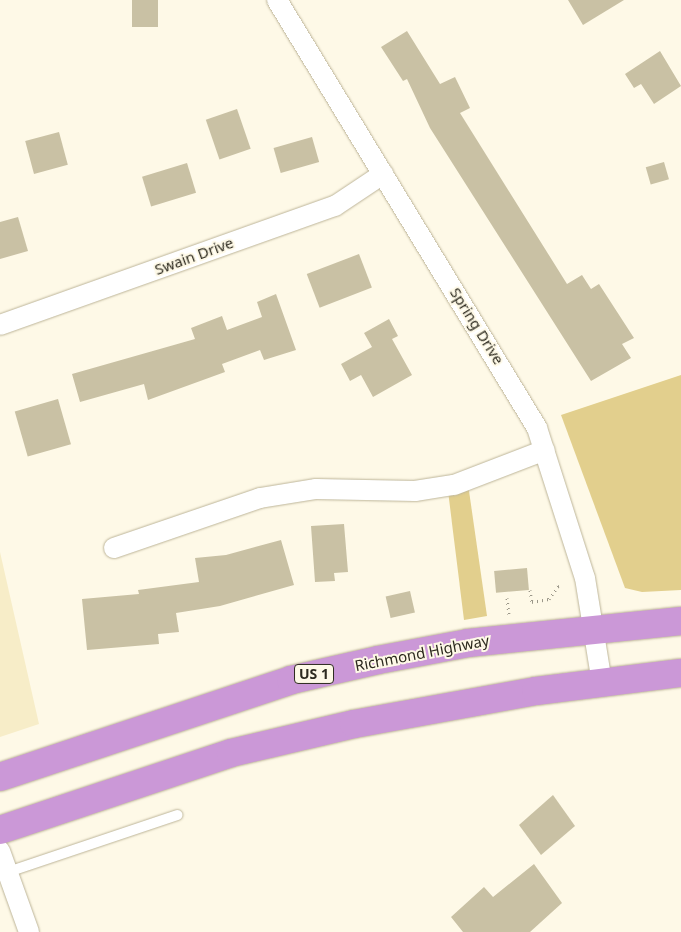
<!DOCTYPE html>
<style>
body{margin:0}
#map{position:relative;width:681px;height:932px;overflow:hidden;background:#fef9e7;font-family:"Noto Sans",sans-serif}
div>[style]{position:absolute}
.built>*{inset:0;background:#f7edc8}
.green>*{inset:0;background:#e2cf8d}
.building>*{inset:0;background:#c9c1a4;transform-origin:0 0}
.path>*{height:3px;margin-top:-1.5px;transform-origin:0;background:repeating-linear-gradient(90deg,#9b9789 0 1px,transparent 0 5px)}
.roads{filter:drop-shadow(0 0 1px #bdb599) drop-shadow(0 0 1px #bdb599)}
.lane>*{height:10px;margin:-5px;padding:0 5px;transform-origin:5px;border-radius:5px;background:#fff}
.street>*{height:20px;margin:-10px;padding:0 10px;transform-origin:10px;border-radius:10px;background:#fff}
.highway>*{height:28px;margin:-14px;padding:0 14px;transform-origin:14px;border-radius:14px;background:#cb98d7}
span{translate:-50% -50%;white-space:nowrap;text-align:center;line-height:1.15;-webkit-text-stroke:4px #fef9e7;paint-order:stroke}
.shield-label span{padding:1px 4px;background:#fef9e7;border:1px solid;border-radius:4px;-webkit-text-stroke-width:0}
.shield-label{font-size:14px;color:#2d2a1f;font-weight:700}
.street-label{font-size:15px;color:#2d2a1f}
</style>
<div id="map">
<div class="built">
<div style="clip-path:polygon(0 552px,39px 724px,0 737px)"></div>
</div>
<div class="green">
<div style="clip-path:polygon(681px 375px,681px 590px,642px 592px,625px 588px,561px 415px)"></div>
<div style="clip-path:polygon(468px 484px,487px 616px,464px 620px,448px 491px)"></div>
</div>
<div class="building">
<div style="left:132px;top:0;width:26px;height:27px"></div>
<div style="clip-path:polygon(568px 0,624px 0,583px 25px)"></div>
<div style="clip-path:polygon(407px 31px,440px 84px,455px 77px,470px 108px,460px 113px,567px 284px,582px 275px,591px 289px,599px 284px,634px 338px,622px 344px,631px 358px,591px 381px,430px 128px,407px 79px,403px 81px,381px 47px)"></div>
<div style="clip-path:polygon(660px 51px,681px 86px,654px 104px,641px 84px,634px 88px,625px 74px)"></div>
<div style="left:237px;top:109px;width:42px;height:33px;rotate:71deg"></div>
<div style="left:59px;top:132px;width:34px;height:35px;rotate:75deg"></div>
<div style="left:312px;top:137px;width:26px;height:40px;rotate:74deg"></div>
<div style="left:664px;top:162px;width:18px;height:19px;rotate:74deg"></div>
<div style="left:187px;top:163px;width:31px;height:47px;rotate:73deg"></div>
<div style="clip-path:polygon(18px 217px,28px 251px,0 259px,0 222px)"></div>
<div style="left:359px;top:254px;width:36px;height:56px;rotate:69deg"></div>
<div style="clip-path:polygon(276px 294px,296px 350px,264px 360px,260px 350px,222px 364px,225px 372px,148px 400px,144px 384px,80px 402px,72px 374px,195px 339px,191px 328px,222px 316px,227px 330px,262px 317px,257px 302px)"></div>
<div style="clip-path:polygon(389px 319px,398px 336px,392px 339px,412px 375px,373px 397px,361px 375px,350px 381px,341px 364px,372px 347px,364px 333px)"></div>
<div style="left:58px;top:399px;width:47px;height:45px;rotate:74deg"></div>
<div style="clip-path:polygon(344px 524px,348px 572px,334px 573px,335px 581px,315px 582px,311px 526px)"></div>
<div style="clip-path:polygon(281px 540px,294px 585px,220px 606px,176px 613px,179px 632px,158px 634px,159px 644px,87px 650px,82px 599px,139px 594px,138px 590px,199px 582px,195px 558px,226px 555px)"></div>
<div style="left:527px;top:568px;width:22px;height:33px;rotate:85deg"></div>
<div style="left:410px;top:591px;width:22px;height:25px;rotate:77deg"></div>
<div style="clip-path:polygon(553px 795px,575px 826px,541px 855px,519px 825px)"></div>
<div style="clip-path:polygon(534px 864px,562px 903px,530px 932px,463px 932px,451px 917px,484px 887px,493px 897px)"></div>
</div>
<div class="path">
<div style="left:530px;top:590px;width:12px;rotate:81deg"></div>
<div style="left:532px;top:602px;width:17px;rotate:-10deg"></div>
<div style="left:549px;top:599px;width:16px;rotate:-55deg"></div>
<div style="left:558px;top:586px;width:4px;rotate:14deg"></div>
<div style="left:507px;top:598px;width:17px;rotate:83deg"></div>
</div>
<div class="roads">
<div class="lane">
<div style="left:5px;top:873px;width:182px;rotate:-18.6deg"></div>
</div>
<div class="street">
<div style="left:277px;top:0;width:501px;rotate:58.72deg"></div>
<div style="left:537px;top:428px;width:157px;rotate:72.3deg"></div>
<div style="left:585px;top:578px;width:106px;rotate:80.8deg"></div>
<div style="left:0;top:325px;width:356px;rotate:-19.6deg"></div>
<div style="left:335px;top:206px;width:58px;rotate:-33.7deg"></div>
<div style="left:114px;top:548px;width:154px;rotate:-18.9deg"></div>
<div style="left:260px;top:498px;width:57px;rotate:-9.1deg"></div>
<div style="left:316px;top:489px;width:99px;rotate:1.2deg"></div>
<div style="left:415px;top:491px;width:39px;rotate:-9deg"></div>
<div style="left:454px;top:485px;width:97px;rotate:-21deg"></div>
<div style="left:0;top:851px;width:86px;rotate:70.3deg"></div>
</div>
<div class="highway">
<div style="left:0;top:777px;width:307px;rotate:-18.4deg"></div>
<div style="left:291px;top:680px;width:89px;rotate:-12.9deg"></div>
<div style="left:378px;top:660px;width:92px;rotate:-10.7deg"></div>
<div style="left:468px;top:643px;width:214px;rotate:-5.9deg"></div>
<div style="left:0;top:830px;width:243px;rotate:-18.4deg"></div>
<div style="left:231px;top:753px;width:126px;rotate:-13.3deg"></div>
<div style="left:354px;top:724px;width:185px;rotate:-10.3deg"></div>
<div style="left:536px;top:691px;width:146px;rotate:-7.1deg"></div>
</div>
</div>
<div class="shield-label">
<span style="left:314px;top:674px">US 1</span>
</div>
<div class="street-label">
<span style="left:194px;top:256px;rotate:-20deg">Swain Drive</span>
<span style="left:477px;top:326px;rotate:58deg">Spring Drive</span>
<span style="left:422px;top:653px;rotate:-11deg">Richmond Highway</span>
</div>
</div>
